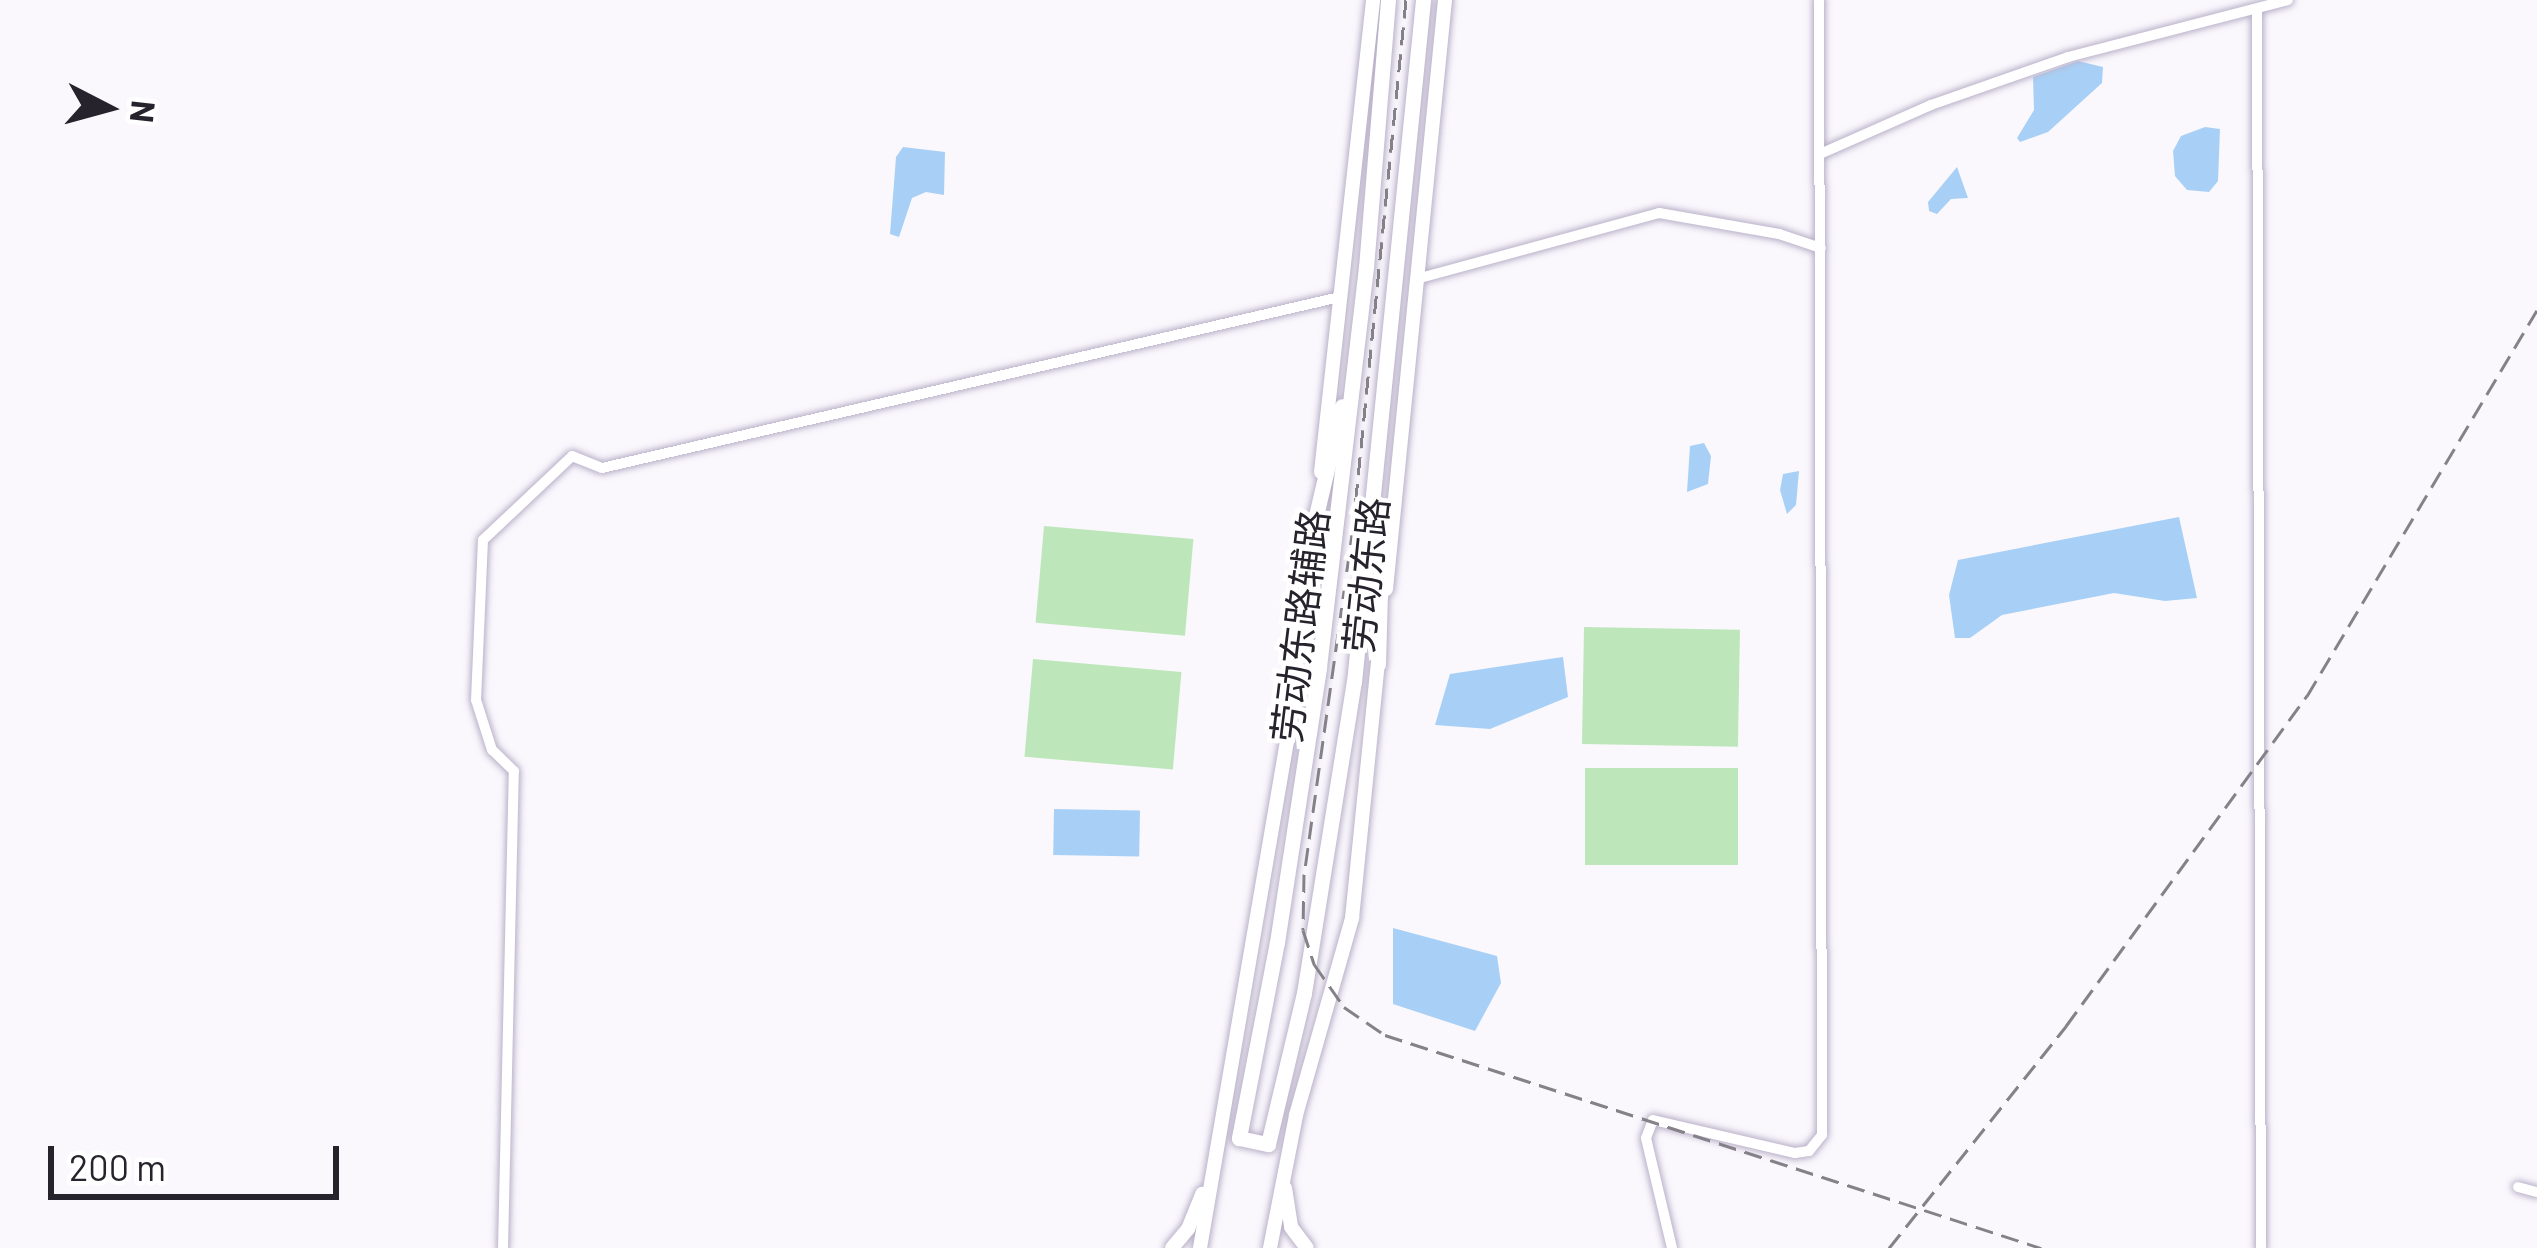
<!DOCTYPE html>
<meta charset="utf-8">
<style>
body{margin:0}
#map{position:relative;width:2537px;height:1248px;overflow:hidden;background:#faf8fd;font-family:Barlow,"Noto Sans SC",sans-serif}
div>[style]{position:absolute}
.green>*{inset:0;background:#bde7bb;transform-origin:0 0}
.water>*{inset:0;background:#a8d0f6;transform-origin:0 0}
.roads{filter:drop-shadow(0 0 3px #bab1c9) drop-shadow(0 0 3px #bab1c9)}
.minor>*{height:10px;margin:-5px;padding:0 5px;transform-origin:5px;border-radius:5px;background:#fff}
.major>*{height:14px;margin:-7px;padding:0 7px;transform-origin:7px;border-radius:7px;background:#fff}
.highway>*{height:15px;margin:-7.5px;padding:0 7.5px;transform-origin:7.5px;border-radius:7.5px;background:#fff}
.rail>*{height:3px;margin-top:-1.5px;transform-origin:0;background:repeating-linear-gradient(90deg,#848189 0 18px,transparent 0 27px)}
span{translate:-50% -50%;white-space:nowrap;text-align:center;line-height:1.15;-webkit-text-stroke:9px #fff;paint-order:stroke}
.street-label{font-size:39px;color:#27232d}
.north{position:absolute;left:48px;top:48px;width:120px;height:120px;-webkit-text-stroke:9px #fff;paint-order:stroke;rotate:96deg;font-size:33px;font-weight:700;line-height:48px;text-align:center;color:#27232d}
.north::after{content:'';display:block;margin:auto;width:42px;height:54px;background:#27232d;clip-path:polygon(50% 0,100% 100%,50% 72%,0 100%)}
.scale{position:absolute;left:48px;top:1146px;width:291px;height:54px;box-sizing:border-box;border:6px solid #27232d;border-top:0;padding-left:15px;font-size:36px;line-height:42px;white-space:nowrap;color:#27232d;-webkit-text-stroke:9px #fff;paint-order:stroke}
</style>
<div id="map">
<div class="green">
<div style="left:1044px;top:526px;width:150px;height:97px;rotate:5deg"></div>
<div style="left:1584px;top:627px;width:156px;height:117px;rotate:1deg"></div>
<div style="left:1033px;top:659px;width:149px;height:98px;rotate:5deg"></div>
<div style="left:1585px;top:768px;width:153px;height:97px"></div>
</div>
<div class="water">
<div style="clip-path:polygon(2078px 61px,2103px 67px,2102px 83px,2048px 132px,2020px 142px,2017px 138px,2034px 110px,2033px 77px)"></div>
<div style="clip-path:polygon(2205px 127px,2220px 129px,2218px 181px,2209px 192px,2187px 190px,2175px 176px,2173px 151px,2181px 136px)"></div>
<div style="clip-path:polygon(903px 147px,945px 152px,944px 195px,926px 192px,912px 198px,899px 237px,890px 234px,896px 157px)"></div>
<div style="clip-path:polygon(1957px 167px,1968px 198px,1951px 199px,1937px 214px,1929px 211px,1928px 202px)"></div>
<div style="clip-path:polygon(1704px 443px,1711px 456px,1708px 484px,1687px 492px,1690px 446px)"></div>
<div style="clip-path:polygon(1799px 471px,1796px 505px,1787px 514px,1780px 490px,1783px 474px)"></div>
<div style="clip-path:polygon(2179px 517px,2197px 598px,2165px 601px,2114px 593px,2002px 615px,1970px 638px,1955px 638px,1949px 595px,1958px 560px)"></div>
<div style="clip-path:polygon(1563px 657px,1568px 697px,1490px 729px,1435px 725px,1450px 674px)"></div>
<div style="left:1054px;top:809px;width:86px;height:46px;rotate:1deg"></div>
<div style="clip-path:polygon(1393px 928px,1497px 956px,1501px 983px,1475px 1031px,1393px 1004px)"></div>
</div>
<div class="roads">
<div class="minor">
<div style="left:2257px;top:9px;width:1239px;rotate:89.82deg"></div>
<div style="left:1820px;top:154px;width:121px;rotate:-23.8deg"></div>
<div style="left:1931px;top:105px;width:145px;rotate:-19.3deg"></div>
<div style="left:2068px;top:57px;width:227px;rotate:-14.5deg"></div>
<div style="left:1420px;top:278px;width:248px;rotate:-15.2deg"></div>
<div style="left:1659px;top:213px;width:122px;rotate:9.9deg"></div>
<div style="left:1779px;top:234px;width:44px;rotate:18.4deg"></div>
<div style="left:2518px;top:1187px;width:20px;rotate:15deg"></div>
<div style="left:503px;top:1248px;width:477px;rotate:-88.7deg"></div>
<div style="left:514px;top:771px;width:30px;rotate:-136deg"></div>
<div style="left:492px;top:750px;width:52px;rotate:-107.7deg"></div>
<div style="left:476px;top:700px;width:160px;rotate:-87.5deg"></div>
<div style="left:483px;top:540px;width:122px;rotate:-43.3deg"></div>
<div style="left:572px;top:456px;width:32px;rotate:22deg"></div>
<div style="left:602px;top:468px;width:758px;rotate:-13.05deg"></div>
<div style="left:1672px;top:1248px;width:113px;rotate:-103.3deg"></div>
<div style="left:1646px;top:1138px;width:19px;rotate:-69deg"></div>
<div style="left:1653px;top:1120px;width:146px;rotate:13.1deg"></div>
<div style="left:1795px;top:1153px;width:14px;rotate:-8deg"></div>
<div style="left:1809px;top:1151px;width:21px;rotate:-51deg"></div>
<div style="left:1822px;top:1135px;width:1135px;rotate:-90.15deg"></div>
</div>
<div class="major">
<div style="left:1321px;top:472px;width:475px;rotate:-83.7deg"></div>
<div style="left:1386px;top:589px;width:592px;rotate:-84.28deg"></div>
<div style="left:1285px;top:1188px;width:39px;rotate:81deg"></div>
<div style="left:1291px;top:1227px;width:26px;rotate:53deg"></div>
<div style="left:1172px;top:1248px;width:25px;rotate:-50deg"></div>
<div style="left:1188px;top:1229px;width:38px;rotate:-68deg"></div>
<div style="left:1200px;top:1248px;width:514px;rotate:-80.26deg"></div>
<div style="left:1287px;top:741px;width:225px;rotate:-83.1deg"></div>
<div style="left:1270px;top:1248px;width:136px;rotate:-78.9deg"></div>
<div style="left:1296px;top:1115px;width:205px;rotate:-74.1deg"></div>
<div style="left:1352px;top:918px;width:266px;rotate:-84.2deg"></div>
</div>
<div class="highway">
<div style="left:1388px;top:0;width:268px;rotate:94.7deg"></div>
<div style="left:1366px;top:267px;width:404px;rotate:96.7deg"></div>
<div style="left:1319px;top:668px;width:277px;rotate:98.7deg"></div>
<div style="left:1277px;top:942px;width:200px;rotate:101deg"></div>
<div style="left:1239px;top:1138px;width:30px;rotate:12deg"></div>
<div style="left:1268px;top:1144px;width:155px;rotate:-76.6deg"></div>
<div style="left:1304px;top:993px;width:315px;rotate:-80.9deg"></div>
<div style="left:1354px;top:682px;width:685px;rotate:-84.22deg"></div>
<div style="left:1314px;top:524px;width:121px;rotate:-76.7deg"></div>
<div style="left:1378px;top:664px;width:141px;rotate:-88.4deg"></div>
</div>
</div>
<div class="rail">
<div style="left:1406px;top:0;width:530px;rotate:95.74deg"></div>
<div style="left:1353px;top:527px;width:350px;rotate:98deg"></div>
<div style="left:1304px;top:874px;width:56px;rotate:91deg"></div>
<div style="left:1303px;top:930px;width:36px;rotate:72deg"></div>
<div style="left:1314px;top:964px;width:52px;rotate:55.1deg"></div>
<div style="left:1344px;top:1007px;width:50px;rotate:34.3deg"></div>
<div style="left:1385px;top:1035px;width:690px;rotate:17.99deg"></div>
<div style="left:1889px;top:1248px;width:284px;rotate:-51.4deg"></div>
<div style="left:2066px;top:1026px;width:409px;rotate:-53.9deg"></div>
<div style="left:2307px;top:696px;width:449px;rotate:-59.2deg"></div>
</div>
<div class="street-label">
<span style="left:1366px;top:575px;rotate:-84deg">劳动东路</span>
<span style="left:1300px;top:626px;rotate:-83deg">劳动东路辅路</span>
</div>
<div class="north">N</div>
<div class="scale">200 m</div>
</div>
